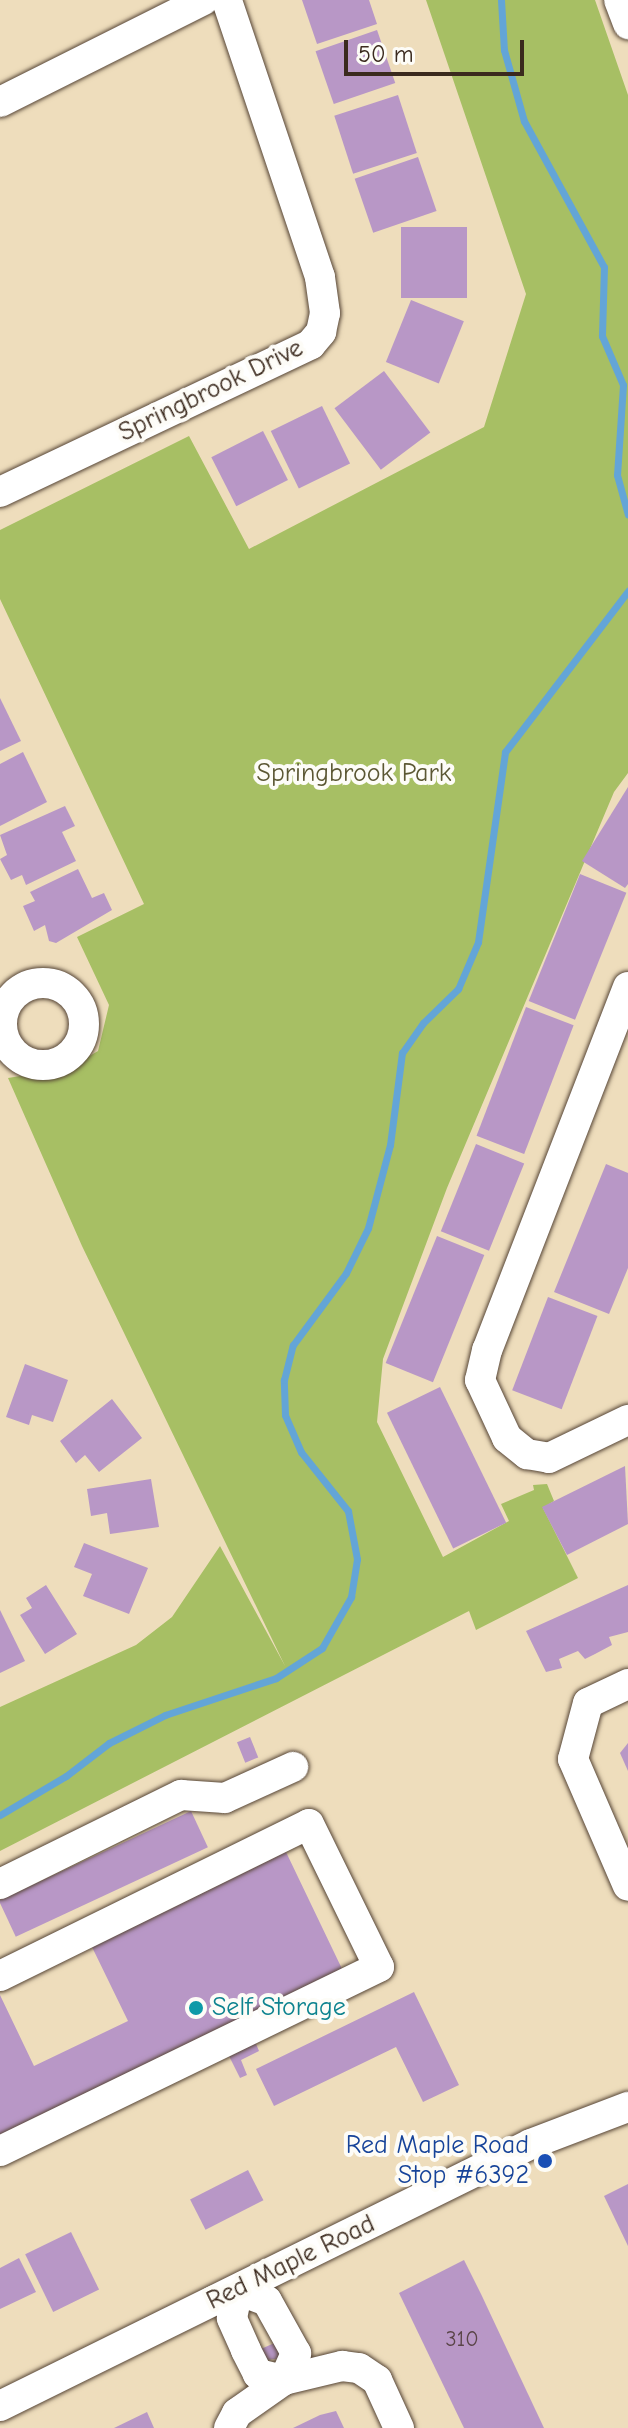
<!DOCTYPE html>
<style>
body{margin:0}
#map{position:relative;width:628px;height:2428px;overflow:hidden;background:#eeddbc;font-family:"Comic Neue",sans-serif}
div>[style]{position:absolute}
.green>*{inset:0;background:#a7bf64}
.stream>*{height:7px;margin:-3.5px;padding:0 3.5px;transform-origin:3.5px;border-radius:3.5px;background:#63a5d7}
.building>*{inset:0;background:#b897c6;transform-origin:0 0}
.roads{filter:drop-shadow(0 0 2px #564536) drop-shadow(0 0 2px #564536)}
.minor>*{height:30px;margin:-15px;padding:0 15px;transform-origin:15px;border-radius:15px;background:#fff}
.minor>.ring{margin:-15px;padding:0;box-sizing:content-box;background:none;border:30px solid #fff;border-radius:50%}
.dots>*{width:22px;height:22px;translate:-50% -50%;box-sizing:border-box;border:4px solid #fdfcf7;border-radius:50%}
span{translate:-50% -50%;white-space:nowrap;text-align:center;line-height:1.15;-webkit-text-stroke:8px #fdfcf7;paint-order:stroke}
.number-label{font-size:22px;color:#5a4548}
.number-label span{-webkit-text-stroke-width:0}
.street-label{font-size:26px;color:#3b2a1e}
.park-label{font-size:26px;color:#5b5733}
.culture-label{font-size:26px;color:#0d838f}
.left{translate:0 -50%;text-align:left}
.transit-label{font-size:26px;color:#164399}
.right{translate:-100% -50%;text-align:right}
.scale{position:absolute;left:344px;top:40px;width:180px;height:36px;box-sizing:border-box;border:4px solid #3b2a1e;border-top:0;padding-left:10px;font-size:24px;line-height:28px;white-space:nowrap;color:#3b2a1e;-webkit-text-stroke:6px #fdfcf7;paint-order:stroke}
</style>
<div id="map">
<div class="green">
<div style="clip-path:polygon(426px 0,595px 0,628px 95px,628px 773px,614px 792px,447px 1188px,383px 1359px,377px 1422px,443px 1557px,509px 1521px,501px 1504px,534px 1490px,533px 1485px,547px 1484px,554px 1501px,543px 1508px,578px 1578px,476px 1630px,469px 1611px,0 1851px,0 1707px,136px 1645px,172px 1617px,220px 1546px,285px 1666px,82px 1246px,8px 1078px,69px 1068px,98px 1051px,109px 1005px,77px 937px,144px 904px,0 599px,0 530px,189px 436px,249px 549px,484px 427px,526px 294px)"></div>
</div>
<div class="stream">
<div style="left:501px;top:0;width:50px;rotate:86.6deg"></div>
<div style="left:504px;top:50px;width:74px;rotate:74.3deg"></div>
<div style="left:524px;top:121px;width:166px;rotate:61.3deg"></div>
<div style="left:604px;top:267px;width:69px;rotate:91.7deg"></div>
<div style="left:602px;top:336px;width:53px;rotate:66.8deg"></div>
<div style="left:623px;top:385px;width:90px;rotate:93.8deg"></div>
<div style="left:617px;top:475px;width:41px;rotate:74.6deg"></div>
<div style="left:0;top:1815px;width:77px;rotate:-30.6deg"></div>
<div style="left:66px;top:1776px;width:54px;rotate:-37.5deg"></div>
<div style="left:109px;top:1743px;width:63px;rotate:-26.6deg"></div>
<div style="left:165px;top:1715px;width:117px;rotate:-18.4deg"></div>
<div style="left:276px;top:1678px;width:55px;rotate:-33.1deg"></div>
<div style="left:322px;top:1648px;width:59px;rotate:-60.4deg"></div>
<div style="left:351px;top:1597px;width:38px;rotate:-81deg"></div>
<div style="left:357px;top:1559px;width:49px;rotate:-100.6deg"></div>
<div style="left:348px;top:1511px;width:75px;rotate:-128.5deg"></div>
<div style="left:301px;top:1452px;width:40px;rotate:-113.4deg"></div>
<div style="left:285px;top:1415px;width:35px;rotate:-92deg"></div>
<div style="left:284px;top:1380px;width:36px;rotate:-76deg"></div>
<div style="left:293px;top:1345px;width:89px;rotate:-53.6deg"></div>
<div style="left:346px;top:1273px;width:50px;rotate:-63.9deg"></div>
<div style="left:368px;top:1228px;width:86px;rotate:-75.2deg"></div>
<div style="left:390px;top:1145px;width:93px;rotate:-82.6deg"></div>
<div style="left:402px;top:1053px;width:37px;rotate:-55deg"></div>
<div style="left:423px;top:1023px;width:49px;rotate:-44.2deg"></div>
<div style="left:458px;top:989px;width:51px;rotate:-66.9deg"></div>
<div style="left:478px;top:942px;width:192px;rotate:-81.9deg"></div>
<div style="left:505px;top:752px;width:203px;rotate:-52.6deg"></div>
</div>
<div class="building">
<div style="clip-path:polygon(302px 0,369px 0,377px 24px,317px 44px)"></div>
<div style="left:377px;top:30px;width:56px;height:65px;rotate:71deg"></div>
<div style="left:398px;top:95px;width:61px;height:67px;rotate:72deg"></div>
<div style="left:418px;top:157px;width:57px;height:67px;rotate:71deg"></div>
<div style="left:401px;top:227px;width:66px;height:71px"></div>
<div style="left:411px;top:300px;width:57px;height:67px;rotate:22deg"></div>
<div style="left:384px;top:371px;width:77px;height:62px;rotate:53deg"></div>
<div style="left:322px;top:406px;width:64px;height:57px;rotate:64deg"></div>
<div style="left:263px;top:431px;width:55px;height:58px;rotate:63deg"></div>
<div style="clip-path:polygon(0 698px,21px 741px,0 751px)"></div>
<div style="clip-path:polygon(23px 752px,47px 802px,0 826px,0 764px)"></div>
<div style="clip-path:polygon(628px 787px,628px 884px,625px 888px,582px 861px)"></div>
<div style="clip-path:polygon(65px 806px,75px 826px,62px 832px,76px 861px,26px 885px,22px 875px,11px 880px,0 859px,7px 855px,0 835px)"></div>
<div style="clip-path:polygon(78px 869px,92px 898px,104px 893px,112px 910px,56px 943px,49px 941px,45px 925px,34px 931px,23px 906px,35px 901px,30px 892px)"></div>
<div style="left:580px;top:874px;width:50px;height:137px;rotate:22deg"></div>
<div style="left:526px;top:1007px;width:51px;height:138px;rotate:21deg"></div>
<div style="left:476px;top:1144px;width:52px;height:94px;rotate:22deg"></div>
<div style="clip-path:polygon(606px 1164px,628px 1173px,628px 1268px,609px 1314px,554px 1292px)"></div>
<div style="left:437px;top:1236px;width:51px;height:137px;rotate:22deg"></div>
<div style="left:548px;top:1297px;width:53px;height:100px;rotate:21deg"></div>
<div style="clip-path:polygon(25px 1364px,68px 1380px,53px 1422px,32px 1415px,29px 1425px,6px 1417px)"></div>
<div style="left:440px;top:1387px;width:151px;height:59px;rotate:64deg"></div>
<div style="clip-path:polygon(112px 1399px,142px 1438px,99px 1472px,85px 1455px,76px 1463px,60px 1441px)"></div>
<div style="clip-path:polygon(625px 1466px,628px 1524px,567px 1555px,542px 1507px)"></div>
<div style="clip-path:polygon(151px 1479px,159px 1527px,110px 1534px,107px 1513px,91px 1516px,87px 1489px)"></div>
<div style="clip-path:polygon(84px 1543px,148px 1568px,129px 1614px,83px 1596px,92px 1574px,74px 1567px)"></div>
<div style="clip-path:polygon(46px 1585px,77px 1634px,45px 1654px,20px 1615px,32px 1608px,26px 1598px)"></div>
<div style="clip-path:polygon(628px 1585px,628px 1632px,609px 1637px,612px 1645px,595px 1654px,585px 1659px,578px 1651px,559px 1659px,562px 1668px,546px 1672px,526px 1631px)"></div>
<div style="clip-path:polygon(0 1610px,25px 1661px,0 1673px)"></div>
<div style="left:250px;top:1737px;width:22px;height:14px;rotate:68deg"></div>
<div style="clip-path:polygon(628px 1743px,628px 1771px,620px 1753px)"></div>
<div style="left:191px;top:1811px;width:40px;height:212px;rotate:65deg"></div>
<div style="clip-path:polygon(286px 1852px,344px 1973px,0 2140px,0 1995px,34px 2066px,128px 2021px,92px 1947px)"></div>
<div style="clip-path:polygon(414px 1992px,459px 2085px,423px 2102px,396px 2047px,274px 2106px,256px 2069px)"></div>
<div style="clip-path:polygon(254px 2039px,259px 2051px,241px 2060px,247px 2075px,240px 2078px,227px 2052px)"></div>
<div style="left:248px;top:2170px;width:34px;height:65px;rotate:63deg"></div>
<div style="clip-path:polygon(628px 2184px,628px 2246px,604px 2196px)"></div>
<div style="left:71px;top:2232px;width:64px;height:51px;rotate:64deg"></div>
<div style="clip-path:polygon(19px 2258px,36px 2292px,0 2309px,0 2268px)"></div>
<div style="clip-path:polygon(464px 2260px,481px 2294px,544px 2428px,464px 2428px,399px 2293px)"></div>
<div style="clip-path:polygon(279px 2341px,282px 2358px,267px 2360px,261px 2349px)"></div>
<div style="clip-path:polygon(336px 2411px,344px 2428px,293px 2428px,320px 2415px)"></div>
<div style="clip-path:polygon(147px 2412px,154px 2428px,114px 2428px)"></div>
</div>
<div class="roads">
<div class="minor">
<div style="left:619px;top:0;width:26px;rotate:69deg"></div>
<div style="left:0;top:102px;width:228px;rotate:-26.6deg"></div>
<div style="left:0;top:492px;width:344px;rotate:-25.4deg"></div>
<div style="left:311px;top:344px;width:16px;rotate:-50deg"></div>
<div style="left:321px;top:332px;width:19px;rotate:-78deg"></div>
<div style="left:325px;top:313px;width:36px;rotate:-98deg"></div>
<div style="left:320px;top:277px;width:292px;rotate:-108.6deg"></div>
<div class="ring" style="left:2px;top:983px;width:52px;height:52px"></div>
<div style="left:628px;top:987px;width:389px;rotate:111.2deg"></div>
<div style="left:487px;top:1350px;width:31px;rotate:103deg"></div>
<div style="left:480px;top:1380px;width:64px;rotate:65deg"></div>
<div style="left:507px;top:1438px;width:26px;rotate:39deg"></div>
<div style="left:527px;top:1454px;width:22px;rotate:10deg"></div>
<div style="left:549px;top:1458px;width:88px;rotate:-25.7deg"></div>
<div style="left:628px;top:1684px;width:44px;rotate:154.6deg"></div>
<div style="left:588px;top:1703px;width:58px;rotate:105deg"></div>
<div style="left:573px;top:1759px;width:138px;rotate:66.6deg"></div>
<div style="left:0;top:1884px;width:202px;rotate:-26.2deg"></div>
<div style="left:181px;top:1795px;width:44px;rotate:3.9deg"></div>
<div style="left:225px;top:1798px;width:75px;rotate:-24.5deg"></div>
<div style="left:0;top:1976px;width:344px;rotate:-26.2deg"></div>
<div style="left:309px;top:1824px;width:159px;rotate:63.9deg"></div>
<div style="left:379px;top:1967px;width:421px;rotate:154.1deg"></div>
<div style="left:238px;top:2290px;width:31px;rotate:21deg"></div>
<div style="left:267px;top:2301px;width:60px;rotate:60.9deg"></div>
<div style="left:296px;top:2353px;width:30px;rotate:114deg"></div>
<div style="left:284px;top:2380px;width:27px;rotate:-167deg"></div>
<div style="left:258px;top:2374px;width:27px;rotate:-117deg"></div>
<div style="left:246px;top:2350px;width:35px;rotate:-114deg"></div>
<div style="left:232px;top:2318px;width:29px;rotate:-78deg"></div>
<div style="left:0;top:2406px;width:592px;rotate:-26.26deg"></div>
<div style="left:531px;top:2144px;width:104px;rotate:-20.9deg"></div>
<div style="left:229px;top:2428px;width:17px;rotate:-62deg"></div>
<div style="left:237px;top:2413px;width:57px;rotate:-35.1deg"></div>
<div style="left:284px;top:2380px;width:60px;rotate:-13.6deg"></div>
<div style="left:342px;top:2366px;width:17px;rotate:7deg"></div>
<div style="left:359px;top:2368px;width:22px;rotate:34deg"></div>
<div style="left:377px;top:2380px;width:53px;rotate:65.4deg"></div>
</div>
</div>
<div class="dots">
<div style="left:196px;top:2008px;background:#0f9aa8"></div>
<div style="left:545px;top:2161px;background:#1a4fb4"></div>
</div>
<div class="number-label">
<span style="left:462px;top:2340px">310</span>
</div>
<div class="street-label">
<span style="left:211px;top:391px;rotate:-26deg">Springbrook Drive</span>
<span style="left:291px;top:2263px;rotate:-26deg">Red Maple Road</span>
</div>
<div class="park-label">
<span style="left:354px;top:774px">Springbrook Park</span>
</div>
<div class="culture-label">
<span class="left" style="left:212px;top:2008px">Self Storage</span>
</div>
<div class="transit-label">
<span class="right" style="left:529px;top:2161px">Red Maple Road<br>Stop #6392</span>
</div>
<div class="scale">50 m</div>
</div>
